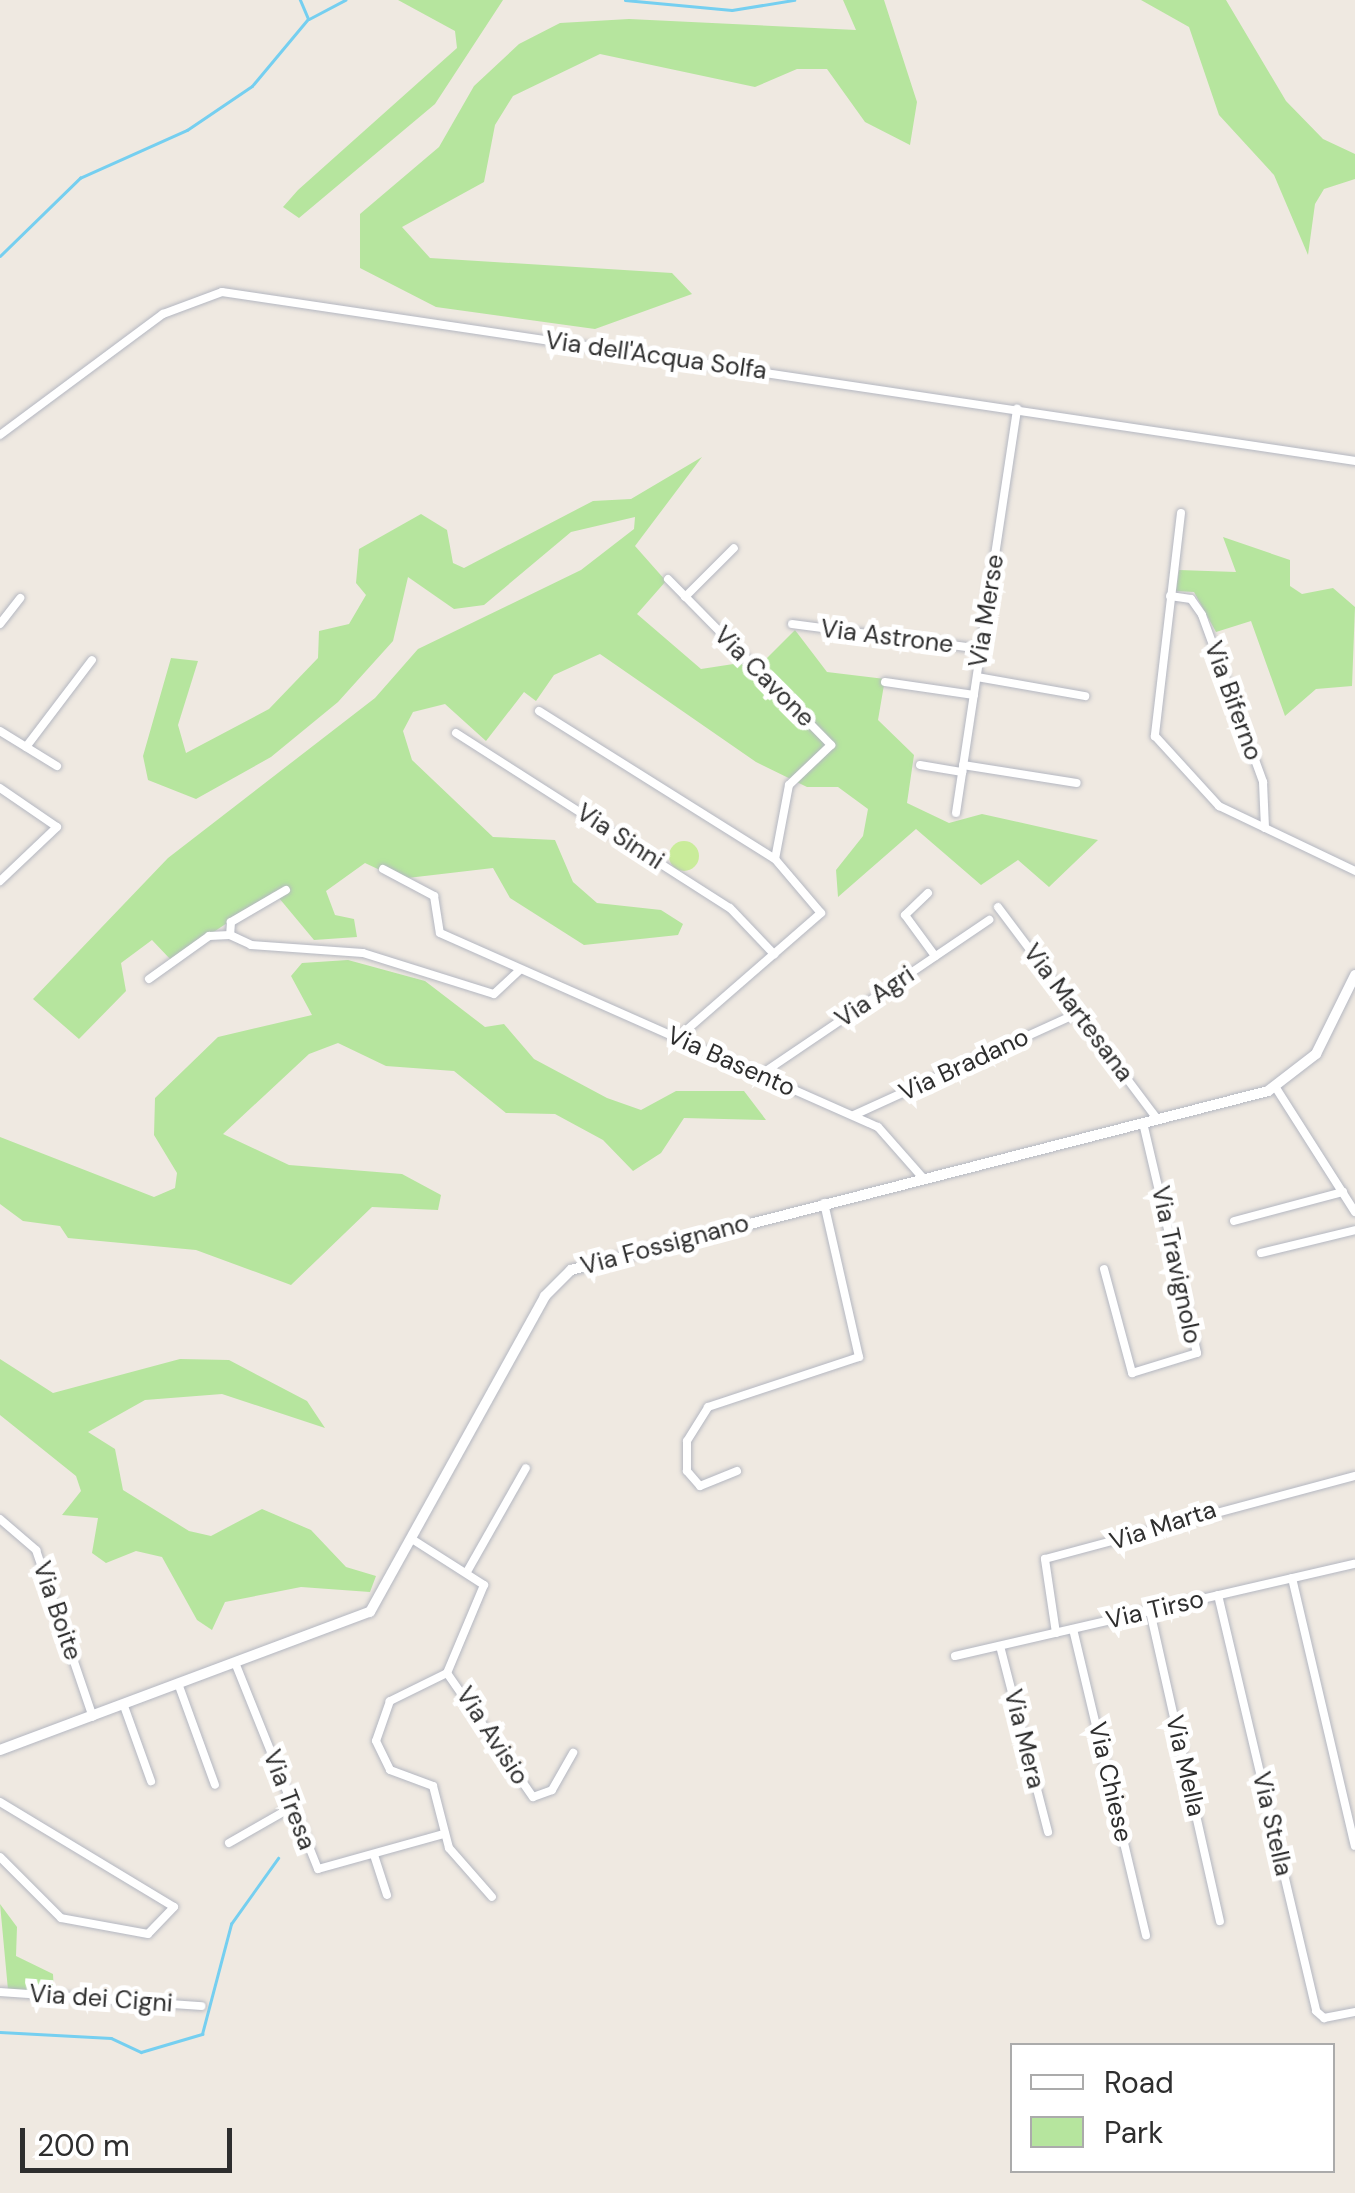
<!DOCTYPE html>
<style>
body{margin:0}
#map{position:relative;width:1355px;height:2193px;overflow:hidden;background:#efe9e1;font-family:"DM Sans",sans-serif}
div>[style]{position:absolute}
.green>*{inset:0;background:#b6e59e}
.pitch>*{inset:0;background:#c9ec9a}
.round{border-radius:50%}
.stream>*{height:2.5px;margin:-1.25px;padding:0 1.25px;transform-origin:1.25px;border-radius:1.25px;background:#75cff0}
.roads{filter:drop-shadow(0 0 2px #b4b7c1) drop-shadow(0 0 2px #b4b7c1)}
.minor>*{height:8px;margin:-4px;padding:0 4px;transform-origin:4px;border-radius:4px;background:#fff}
.tertiary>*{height:10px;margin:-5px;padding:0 5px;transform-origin:5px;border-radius:5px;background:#fff}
span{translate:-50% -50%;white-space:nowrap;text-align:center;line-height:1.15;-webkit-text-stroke:10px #fff;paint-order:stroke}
.street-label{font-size:25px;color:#2e2e2e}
.legend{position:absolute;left:1010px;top:2043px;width:325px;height:130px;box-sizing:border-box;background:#fff;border:2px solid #ababab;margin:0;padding:12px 18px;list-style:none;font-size:30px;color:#2e2e2e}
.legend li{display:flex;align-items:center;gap:20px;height:50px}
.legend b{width:50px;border:2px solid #ababab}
.scale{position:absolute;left:20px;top:2128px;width:212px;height:45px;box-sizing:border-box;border:5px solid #2e2e2e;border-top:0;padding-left:12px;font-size:30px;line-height:35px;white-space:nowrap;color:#2e2e2e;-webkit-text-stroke:8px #fff;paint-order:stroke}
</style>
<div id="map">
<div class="green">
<div style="clip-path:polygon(398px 0,503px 0,435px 104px,299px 218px,283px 207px,298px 190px,457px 48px,455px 31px)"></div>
<div style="clip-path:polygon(843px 0,884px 0,917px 102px,910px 145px,865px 122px,827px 69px,797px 69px,755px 87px,600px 54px,513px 96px,495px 125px,484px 182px,402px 227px,430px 258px,672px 273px,692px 294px,595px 329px,436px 307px,360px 268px,360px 214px,439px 147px,474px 86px,519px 44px,560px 23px,629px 19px,856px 30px)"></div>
<div style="clip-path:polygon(1141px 0,1226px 0,1286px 101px,1323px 139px,1355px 154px,1355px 179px,1324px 189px,1315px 204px,1308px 255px,1274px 175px,1219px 115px,1189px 27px)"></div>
<div style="clip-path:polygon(702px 457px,635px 546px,666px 581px,637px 614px,701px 669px,740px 663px,753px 672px,795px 630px,827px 672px,885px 679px,878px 720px,914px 755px,907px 803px,949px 823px,982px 814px,1098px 840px,1049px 887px,1018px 860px,981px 885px,916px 829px,838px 897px,836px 870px,863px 836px,868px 809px,838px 787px,807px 787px,756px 762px,600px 654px,554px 675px,536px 701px,524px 692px,486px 741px,445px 704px,413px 712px,403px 731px,412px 760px,493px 837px,555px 840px,573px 882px,597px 903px,661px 910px,683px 924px,678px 935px,584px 945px,510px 898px,493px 868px,399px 879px,365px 863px,326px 891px,335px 915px,354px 919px,357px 937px,314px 940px,274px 892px,171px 960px,152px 940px,121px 963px,126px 991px,79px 1039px,33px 999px,168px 858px,375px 698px,418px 649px,581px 570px,634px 529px,635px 517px,571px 532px,484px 605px,454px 609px,408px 577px,393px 641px,338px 702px,271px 757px,196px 799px,148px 780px,143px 756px,171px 658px,198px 661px,178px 725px,186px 753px,269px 709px,318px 658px,319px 631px,349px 624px,366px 595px,356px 583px,359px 549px,421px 514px,447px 530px,453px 563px,464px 568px,593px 501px,631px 499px)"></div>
<div style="clip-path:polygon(1223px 537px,1290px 560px,1290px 586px,1302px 594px,1333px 588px,1355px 607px,1352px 686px,1316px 689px,1285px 716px,1251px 621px,1216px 632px,1194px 592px,1176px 591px,1179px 570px,1236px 572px)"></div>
<div style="clip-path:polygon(348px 960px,425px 981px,485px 1027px,504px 1024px,534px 1059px,607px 1098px,641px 1110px,676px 1091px,744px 1091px,766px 1120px,684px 1118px,661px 1153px,633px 1171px,603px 1140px,555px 1114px,506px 1113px,454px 1071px,386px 1066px,338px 1043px,309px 1054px,223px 1134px,289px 1165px,402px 1174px,441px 1195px,438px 1210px,372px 1207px,291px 1285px,196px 1250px,68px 1238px,60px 1226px,23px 1221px,0 1204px,0 1137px,154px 1197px,175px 1188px,177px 1173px,154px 1135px,155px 1098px,218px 1037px,312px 1015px,291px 976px,302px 963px)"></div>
<div style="clip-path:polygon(0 1359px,53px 1393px,180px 1359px,229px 1360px,307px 1401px,325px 1428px,222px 1394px,145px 1400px,88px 1432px,115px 1449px,123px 1490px,189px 1531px,211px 1536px,262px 1509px,311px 1530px,346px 1567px,376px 1576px,370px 1592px,301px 1587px,225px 1602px,212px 1630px,197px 1620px,162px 1557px,136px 1551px,106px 1563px,92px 1553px,98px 1518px,62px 1515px,81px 1491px,76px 1476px,0 1415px)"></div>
<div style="clip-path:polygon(0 1904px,17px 1927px,16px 1956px,53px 1974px,54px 1993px,8px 1990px)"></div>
</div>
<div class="pitch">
<div class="round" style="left:669px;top:841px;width:30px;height:30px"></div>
</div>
<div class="stream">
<div style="left:625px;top:0;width:107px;rotate:5.3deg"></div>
<div style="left:732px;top:10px;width:63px;rotate:-9.2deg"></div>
<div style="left:309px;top:19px;width:41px;rotate:-27.8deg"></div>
<div style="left:0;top:256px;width:112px;rotate:-44.3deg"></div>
<div style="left:80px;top:178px;width:117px;rotate:-24.2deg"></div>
<div style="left:187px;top:130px;width:78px;rotate:-34.1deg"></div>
<div style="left:252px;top:86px;width:87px;rotate:-50.1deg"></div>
<div style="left:308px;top:19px;width:21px;rotate:-113deg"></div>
<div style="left:0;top:2032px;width:111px;rotate:3.1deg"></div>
<div style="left:111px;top:2038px;width:33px;rotate:25deg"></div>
<div style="left:141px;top:2052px;width:64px;rotate:-16.4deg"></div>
<div style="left:202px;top:2034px;width:114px;rotate:-75.2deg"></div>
<div style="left:231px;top:1924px;width:81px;rotate:-54.5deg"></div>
</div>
<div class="roads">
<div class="minor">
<div style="left:0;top:435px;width:203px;rotate:-36.6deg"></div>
<div style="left:163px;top:314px;width:63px;rotate:-20.4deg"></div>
<div style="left:222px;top:292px;width:1146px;rotate:8.48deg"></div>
<div style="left:1181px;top:513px;width:225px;rotate:96.7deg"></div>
<div style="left:1155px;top:736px;width:95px;rotate:47.6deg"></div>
<div style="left:1219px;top:806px;width:151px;rotate:25.5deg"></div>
<div style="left:668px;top:579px;width:233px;rotate:45.5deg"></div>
<div style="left:831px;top:745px;width:58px;rotate:136.4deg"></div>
<div style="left:789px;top:785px;width:75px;rotate:100.7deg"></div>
<div style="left:775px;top:859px;width:71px;rotate:49.6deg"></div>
<div style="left:821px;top:913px;width:191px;rotate:139deg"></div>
<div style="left:1170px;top:596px;width:21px;rotate:8deg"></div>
<div style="left:1191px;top:599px;width:19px;rotate:55deg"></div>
<div style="left:1202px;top:615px;width:178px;rotate:69.9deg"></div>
<div style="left:1263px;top:782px;width:46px;rotate:87.5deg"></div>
<div style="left:685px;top:597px;width:69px;rotate:-45deg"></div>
<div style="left:0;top:624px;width:33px;rotate:-52deg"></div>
<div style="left:792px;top:624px;width:191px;rotate:7.5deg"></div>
<div style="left:977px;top:677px;width:110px;rotate:10deg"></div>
<div style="left:885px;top:682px;width:90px;rotate:8.3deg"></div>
<div style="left:539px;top:711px;width:279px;rotate:32.1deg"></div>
<div style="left:0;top:731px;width:67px;rotate:31.6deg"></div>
<div style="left:456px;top:733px;width:325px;rotate:32.6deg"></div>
<div style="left:730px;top:908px;width:64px;rotate:46.3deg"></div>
<div style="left:26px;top:747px;width:109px;rotate:-52.8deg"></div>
<div style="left:920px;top:765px;width:43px;rotate:9.5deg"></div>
<div style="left:963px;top:765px;width:115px;rotate:9deg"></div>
<div style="left:0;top:788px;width:69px;rotate:34.4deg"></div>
<div style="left:57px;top:827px;width:79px;rotate:136.5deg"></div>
<div style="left:956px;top:813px;width:409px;rotate:-81.4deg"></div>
<div style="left:383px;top:869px;width:58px;rotate:27.9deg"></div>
<div style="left:434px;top:896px;width:37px;rotate:81deg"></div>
<div style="left:440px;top:933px;width:479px;rotate:23.9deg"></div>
<div style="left:878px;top:1127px;width:68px;rotate:48.6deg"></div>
<div style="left:286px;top:890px;width:64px;rotate:149.8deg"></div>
<div style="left:231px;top:922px;width:13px;rotate:94deg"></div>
<div style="left:230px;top:935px;width:23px;rotate:25deg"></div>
<div style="left:251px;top:945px;width:112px;rotate:4.1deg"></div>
<div style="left:363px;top:953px;width:137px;rotate:17.4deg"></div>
<div style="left:494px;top:994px;width:35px;rotate:-43deg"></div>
<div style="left:928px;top:893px;width:32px;rotate:136deg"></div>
<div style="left:905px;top:915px;width:51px;rotate:53.8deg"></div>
<div style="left:998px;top:907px;width:266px;rotate:53.1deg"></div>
<div style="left:149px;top:979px;width:74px;rotate:-35.6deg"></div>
<div style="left:209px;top:936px;width:21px;rotate:-3deg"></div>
<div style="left:760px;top:1075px;width:277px;rotate:-34.1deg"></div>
<div style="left:1276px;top:1088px;width:147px;rotate:57.5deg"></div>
<div style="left:854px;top:1115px;width:241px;rotate:-24.5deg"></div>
<div style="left:1234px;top:1221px;width:113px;rotate:-14.9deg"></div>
<div style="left:1261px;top:1253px;width:97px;rotate:-13.7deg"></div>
<div style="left:1104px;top:1269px;width:108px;rotate:74.9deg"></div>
<div style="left:1132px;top:1373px;width:68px;rotate:-17.1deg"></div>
<div style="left:1197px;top:1353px;width:236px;rotate:-103.2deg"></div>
<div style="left:737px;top:1471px;width:40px;rotate:158deg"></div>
<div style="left:700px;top:1486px;width:20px;rotate:-131deg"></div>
<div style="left:687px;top:1471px;width:30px;rotate:-90deg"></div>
<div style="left:687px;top:1441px;width:40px;rotate:-58deg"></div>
<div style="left:708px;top:1407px;width:159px;rotate:-18.3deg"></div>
<div style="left:859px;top:1357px;width:158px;rotate:-102.8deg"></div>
<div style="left:0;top:1519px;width:48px;rotate:40.7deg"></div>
<div style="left:36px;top:1550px;width:176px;rotate:71.2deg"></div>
<div style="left:415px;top:1541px;width:82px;rotate:32.5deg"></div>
<div style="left:484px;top:1585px;width:95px;rotate:112.8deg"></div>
<div style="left:447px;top:1673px;width:64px;rotate:153.8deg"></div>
<div style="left:390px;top:1701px;width:42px;rotate:109.3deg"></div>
<div style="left:376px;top:1741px;width:32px;rotate:64deg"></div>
<div style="left:390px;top:1770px;width:46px;rotate:20.4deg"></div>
<div style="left:433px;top:1786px;width:64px;rotate:75.5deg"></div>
<div style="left:449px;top:1848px;width:65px;rotate:48.7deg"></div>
<div style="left:468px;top:1570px;width:117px;rotate:-60.4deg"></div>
<div style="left:1292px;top:1578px;width:275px;rotate:76.8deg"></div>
<div style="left:1218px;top:1595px;width:427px;rotate:76.7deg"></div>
<div style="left:1316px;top:2011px;width:11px;rotate:41deg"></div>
<div style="left:1324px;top:2018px;width:32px;rotate:-11deg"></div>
<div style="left:1150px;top:1611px;width:318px;rotate:77.3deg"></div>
<div style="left:1073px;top:1629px;width:315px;rotate:76.6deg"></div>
<div style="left:1056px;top:1633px;width:75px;rotate:-98.5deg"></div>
<div style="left:1045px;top:1559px;width:321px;rotate:-15deg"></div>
<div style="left:1000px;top:1646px;width:192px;rotate:75.5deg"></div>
<div style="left:955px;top:1656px;width:410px;rotate:-13deg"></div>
<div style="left:236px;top:1665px;width:220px;rotate:68.1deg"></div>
<div style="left:318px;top:1869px;width:130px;rotate:-15.6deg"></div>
<div style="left:447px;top:1673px;width:151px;rotate:55.3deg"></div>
<div style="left:533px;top:1797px;width:20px;rotate:-20deg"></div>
<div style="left:552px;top:1790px;width:43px;rotate:-60.4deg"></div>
<div style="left:179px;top:1686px;width:105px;rotate:70deg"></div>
<div style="left:124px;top:1706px;width:80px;rotate:70.2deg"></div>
<div style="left:0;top:1802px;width:203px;rotate:31.1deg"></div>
<div style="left:174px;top:1907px;width:37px;rotate:134deg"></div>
<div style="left:148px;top:1934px;width:88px;rotate:-169.6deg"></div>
<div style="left:61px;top:1918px;width:86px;rotate:-135deg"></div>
<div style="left:229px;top:1843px;width:73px;rotate:-29.7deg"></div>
<div style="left:374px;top:1855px;width:42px;rotate:72deg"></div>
<div style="left:0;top:1992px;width:202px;rotate:4deg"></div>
</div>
<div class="tertiary">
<div style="left:0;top:1750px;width:395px;rotate:-20.5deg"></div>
<div style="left:370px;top:1612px;width:361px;rotate:-61deg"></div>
<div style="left:545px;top:1296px;width:37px;rotate:-45deg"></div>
<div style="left:571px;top:1270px;width:720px;rotate:-14.4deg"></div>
<div style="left:1268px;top:1091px;width:61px;rotate:-37.6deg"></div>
<div style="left:1316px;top:1054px;width:88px;rotate:-63.7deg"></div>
</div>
</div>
<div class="street-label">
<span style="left:656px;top:356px;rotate:8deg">Via dell'Acqua Solfa</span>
<span style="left:987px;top:611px;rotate:-81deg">Via Merse</span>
<span style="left:887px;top:637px;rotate:7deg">Via Astrone</span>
<span style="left:764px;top:677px;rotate:45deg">Via Cavone</span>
<span style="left:1233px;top:701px;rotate:70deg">Via Biferno</span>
<span style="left:620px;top:837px;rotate:33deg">Via Sinni</span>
<span style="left:875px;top:997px;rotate:-34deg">Via Agri</span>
<span style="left:1078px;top:1013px;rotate:53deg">Via Martesana</span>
<span style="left:731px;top:1062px;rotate:24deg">Via Basento</span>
<span style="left:964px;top:1065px;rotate:-25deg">Via Bradano</span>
<span style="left:665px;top:1245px;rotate:-15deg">Via Fossignano</span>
<span style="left:1176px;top:1265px;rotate:78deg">Via Travignolo</span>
<span style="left:1163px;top:1526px;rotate:-18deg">Via Marta</span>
<span style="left:1155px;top:1610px;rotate:-13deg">Via Tirso</span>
<span style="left:57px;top:1611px;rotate:71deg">Via Boite</span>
<span style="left:492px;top:1736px;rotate:57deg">Via Avisio</span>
<span style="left:1024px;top:1739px;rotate:76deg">Via Mera</span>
<span style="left:1185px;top:1766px;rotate:77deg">Via Mella</span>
<span style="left:1110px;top:1782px;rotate:77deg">Via Chiese</span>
<span style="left:289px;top:1800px;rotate:69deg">Via Tresa</span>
<span style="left:1272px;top:1824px;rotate:77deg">Via Stella</span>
<span style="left:101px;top:1999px;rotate:4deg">Via dei Cigni</span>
</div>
<ul class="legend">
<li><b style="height:12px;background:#fff"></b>Road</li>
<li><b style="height:28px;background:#b6e59e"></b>Park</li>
</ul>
<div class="scale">200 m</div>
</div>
